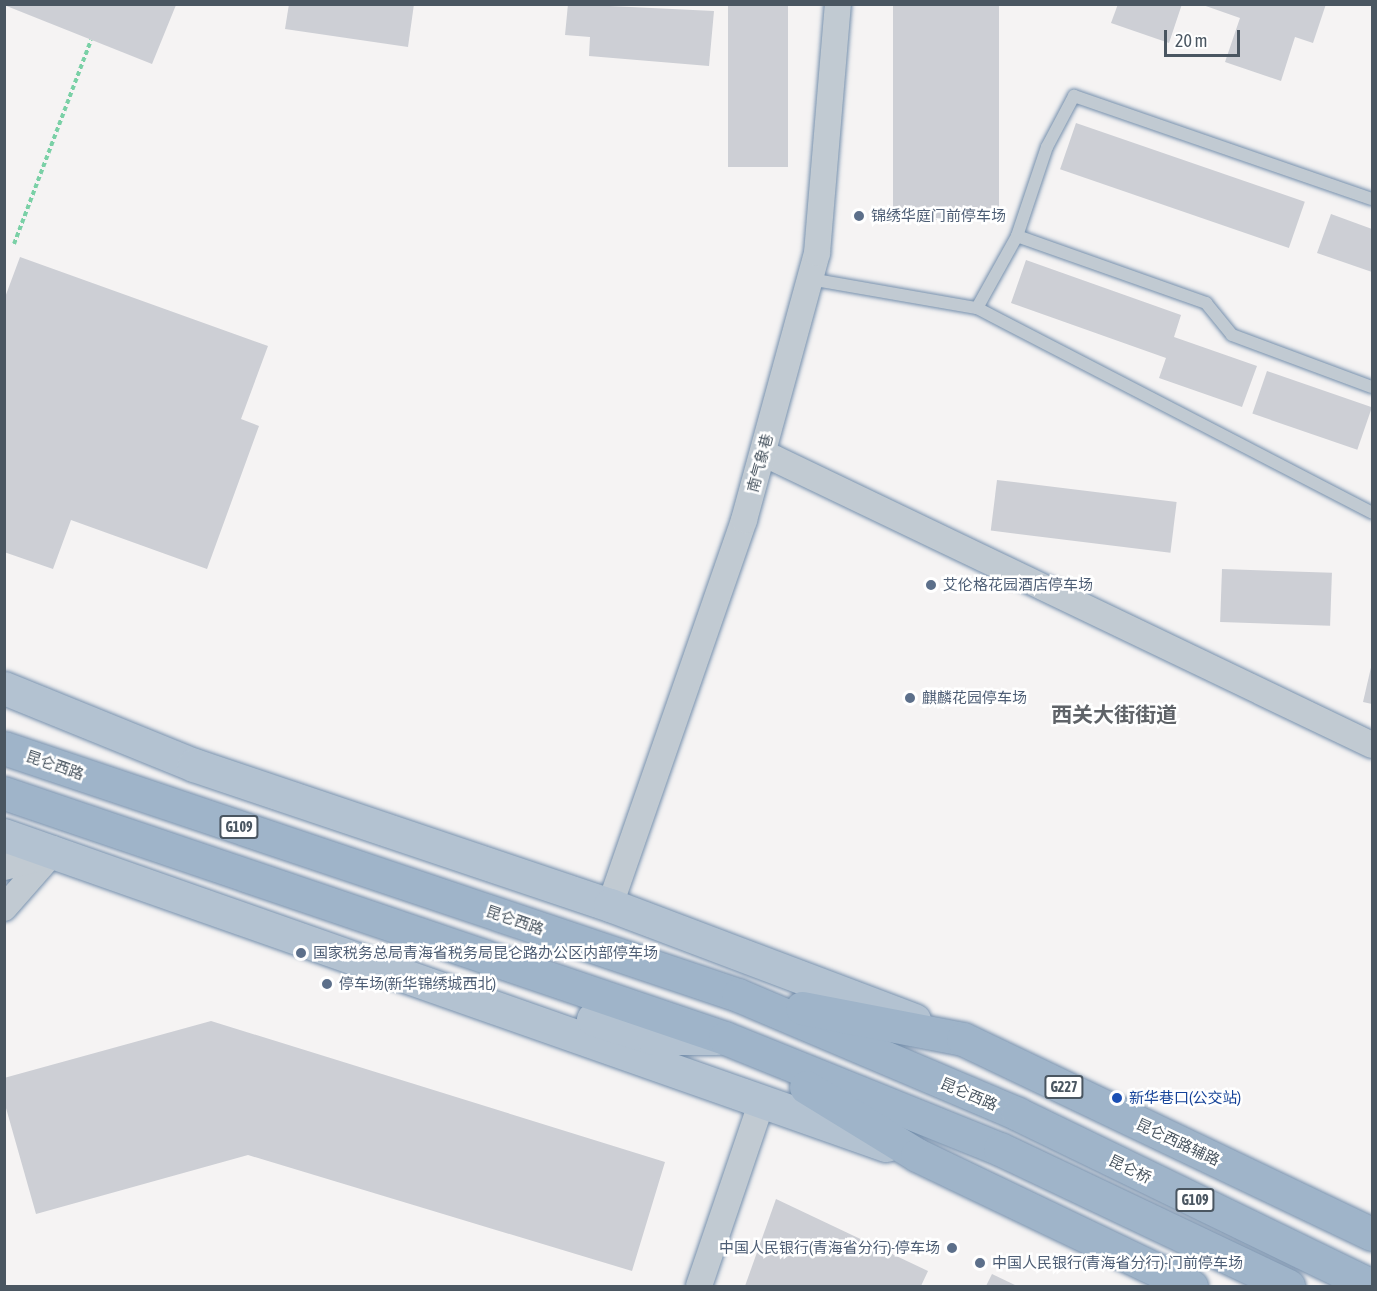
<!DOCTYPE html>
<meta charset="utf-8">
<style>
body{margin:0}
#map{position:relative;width:1377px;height:1291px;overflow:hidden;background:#f5f3f3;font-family:"Asap Condensed","Noto Sans SC",sans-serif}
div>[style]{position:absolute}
.building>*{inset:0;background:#cdcfd5;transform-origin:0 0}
.path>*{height:4px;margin-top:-2px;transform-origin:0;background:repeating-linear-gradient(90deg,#7ad0a6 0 4.5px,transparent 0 7.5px)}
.roads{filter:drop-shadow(0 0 2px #7690ad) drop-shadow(0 0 2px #7690ad)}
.service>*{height:12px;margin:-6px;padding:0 6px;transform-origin:6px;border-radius:6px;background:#c1cad2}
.minor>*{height:26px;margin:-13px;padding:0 13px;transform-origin:13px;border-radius:13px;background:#c1cad2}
.tertiary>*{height:32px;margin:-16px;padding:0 16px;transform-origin:16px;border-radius:16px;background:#c1cad2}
.primary>*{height:33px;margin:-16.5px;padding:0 16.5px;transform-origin:16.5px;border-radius:16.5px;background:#b3c2d1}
.trunk>*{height:33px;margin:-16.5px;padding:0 16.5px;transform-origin:16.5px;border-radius:16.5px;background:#9fb4c9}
.dots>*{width:16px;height:16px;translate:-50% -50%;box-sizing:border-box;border:3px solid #fff;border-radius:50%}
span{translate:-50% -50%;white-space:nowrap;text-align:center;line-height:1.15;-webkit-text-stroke:5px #fff;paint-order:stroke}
.shield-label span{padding:2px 4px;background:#fff;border:2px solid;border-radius:4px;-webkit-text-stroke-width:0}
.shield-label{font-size:14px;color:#4a5661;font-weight:700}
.service-label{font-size:15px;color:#4e5e75}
.left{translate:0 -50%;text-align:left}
.right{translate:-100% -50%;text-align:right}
.street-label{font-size:15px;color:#4a5661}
.transit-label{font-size:15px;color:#164399}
.district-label{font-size:21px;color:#5f6368;font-weight:700}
.frame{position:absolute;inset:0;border:6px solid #4a5661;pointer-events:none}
.scale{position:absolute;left:1164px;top:30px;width:76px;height:27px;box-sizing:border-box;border:3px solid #4a5661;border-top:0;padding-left:8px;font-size:18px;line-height:21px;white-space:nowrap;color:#4a5661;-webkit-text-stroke:4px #fff;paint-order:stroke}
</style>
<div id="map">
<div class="building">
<div style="clip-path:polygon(289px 4px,414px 4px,408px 47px,285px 29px)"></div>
<div style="clip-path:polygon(568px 4px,714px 11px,709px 66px,589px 56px,590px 37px,565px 35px)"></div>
<div style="left:728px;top:4px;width:60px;height:163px"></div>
<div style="left:893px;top:4px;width:106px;height:216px"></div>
<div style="clip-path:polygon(1118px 4px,1182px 4px,1169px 43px,1111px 23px)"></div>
<div style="clip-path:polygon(1200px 4px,1326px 4px,1313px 43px,1295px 37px,1281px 81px,1225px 62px,1240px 18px)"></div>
<div style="clip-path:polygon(4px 5px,176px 5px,152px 64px)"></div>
<div style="left:1076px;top:123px;width:242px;height:49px;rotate:19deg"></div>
<div style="clip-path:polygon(1331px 214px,1372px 229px,1372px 272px,1317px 253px)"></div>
<div style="clip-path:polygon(20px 257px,268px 346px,241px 419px,259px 426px,207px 569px,71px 520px,53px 569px,4px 552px,4px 300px)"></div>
<div style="clip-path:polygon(1026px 260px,1181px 315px,1174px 337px,1257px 366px,1242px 407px,1159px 378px,1166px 358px,1011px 303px)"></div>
<div style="left:1267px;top:371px;width:111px;height:45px;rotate:19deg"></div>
<div style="left:997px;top:480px;width:181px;height:51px;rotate:7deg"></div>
<div style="left:1222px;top:569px;width:110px;height:53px;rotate:2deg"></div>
<div style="clip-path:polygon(1372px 663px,1372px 704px,1363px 702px)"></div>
<div style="clip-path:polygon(211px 1021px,665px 1162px,632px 1271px,248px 1155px,36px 1214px,4px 1101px,4px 1078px)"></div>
<div style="clip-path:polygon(776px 1199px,928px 1271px,921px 1286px,745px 1286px)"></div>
<div style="clip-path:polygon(992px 1274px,1017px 1286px,986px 1286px)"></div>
</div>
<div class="path">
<div style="left:14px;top:244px;width:218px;rotate:-69.3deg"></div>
</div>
<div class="roads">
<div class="service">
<div style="left:1017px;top:236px;width:201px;rotate:19.5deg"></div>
<div style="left:1206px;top:303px;width:41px;rotate:50.9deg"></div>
<div style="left:1232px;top:335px;width:149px;rotate:20.4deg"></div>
<div style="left:810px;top:279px;width:169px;rotate:9.9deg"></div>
<div style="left:977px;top:308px;width:445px;rotate:27.4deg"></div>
<div style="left:977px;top:308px;width:82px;rotate:-60.9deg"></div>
<div style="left:1017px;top:236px;width:94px;rotate:-71.4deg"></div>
<div style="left:1047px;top:147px;width:58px;rotate:-62.1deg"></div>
<div style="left:1074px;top:96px;width:315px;rotate:19.1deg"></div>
</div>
<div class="minor">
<div style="left:763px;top:453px;width:675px;rotate:25.62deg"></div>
<div style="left:610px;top:905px;width:408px;rotate:-70.8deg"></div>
<div style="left:744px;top:520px;width:277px;rotate:-74.7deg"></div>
<div style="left:817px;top:253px;width:250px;rotate:-85.2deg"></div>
<div style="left:4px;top:908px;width:74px;rotate:-48.8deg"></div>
<div style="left:699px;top:1286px;width:195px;rotate:-71.2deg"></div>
</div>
<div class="tertiary">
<div style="left:4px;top:864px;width:50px;rotate:-13.8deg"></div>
</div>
<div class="primary">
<div style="left:4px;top:688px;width:205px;rotate:22.1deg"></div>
<div style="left:194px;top:765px;width:439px;rotate:18.6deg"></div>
<div style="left:610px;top:905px;width:325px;rotate:20.7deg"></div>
<div style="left:4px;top:835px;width:935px;rotate:19.37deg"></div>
<div style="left:593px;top:1019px;width:63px;rotate:17.6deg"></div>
<div style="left:653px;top:1038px;width:63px"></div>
</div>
<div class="trunk">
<div style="left:4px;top:748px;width:774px;rotate:18.6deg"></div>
<div style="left:738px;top:995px;width:304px;rotate:23deg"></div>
<div style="left:1018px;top:1114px;width:394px;rotate:25.9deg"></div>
<div style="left:4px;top:793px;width:761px;rotate:18.77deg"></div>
<div style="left:725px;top:1038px;width:297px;rotate:22deg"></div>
<div style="left:1000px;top:1149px;width:319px;rotate:25.4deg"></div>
<div style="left:802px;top:1008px;width:164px;rotate:10.9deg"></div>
<div style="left:963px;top:1039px;width:453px;rotate:25.5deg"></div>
<div style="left:806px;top:1087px;width:130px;rotate:31.5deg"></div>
<div style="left:917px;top:1155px;width:304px;rotate:25.6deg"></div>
</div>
</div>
<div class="dots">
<div style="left:859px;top:216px;background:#5c6f8a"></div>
<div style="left:931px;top:585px;background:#5c6f8a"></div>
<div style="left:910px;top:698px;background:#5c6f8a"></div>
<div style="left:301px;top:953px;background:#5c6f8a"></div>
<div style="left:327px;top:984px;background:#5c6f8a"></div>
<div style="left:1117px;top:1098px;background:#1a4fb4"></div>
<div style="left:952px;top:1248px;background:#5c6f8a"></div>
<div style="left:980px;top:1263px;background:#5c6f8a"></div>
</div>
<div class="shield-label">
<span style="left:239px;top:827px">G109</span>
<span style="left:1064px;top:1087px">G227</span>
<span style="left:1195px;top:1200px">G109</span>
</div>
<div class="service-label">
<span class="left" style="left:871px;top:216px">锦绣华庭门前停车场</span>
<span class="left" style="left:943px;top:585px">艾伦格花园酒店停车场</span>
<span class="left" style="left:922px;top:698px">麒麟花园停车场</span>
<span class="left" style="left:313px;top:953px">国家税务总局青海省税务局昆仑路办公区内部停车场</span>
<span class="left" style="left:339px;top:984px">停车场(新华锦绣城西北)</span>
<span class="right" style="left:940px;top:1248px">中国人民银行(青海省分行)-停车场</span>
<span class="left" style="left:992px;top:1263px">中国人民银行(青海省分行)-门前停车场</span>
</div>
<div class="street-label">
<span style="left:760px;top:463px;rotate:-75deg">南气象巷</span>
<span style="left:55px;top:765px;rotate:19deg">昆仑西路</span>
<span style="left:515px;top:920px;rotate:19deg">昆仑西路</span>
<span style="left:969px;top:1094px;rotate:23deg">昆仑西路</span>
<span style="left:1178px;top:1142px;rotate:25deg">昆仑西路辅路</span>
<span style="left:1130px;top:1169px;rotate:26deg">昆仑桥</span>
</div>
<div class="transit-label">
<span class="left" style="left:1129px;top:1098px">新华巷口(公交站)</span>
</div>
<div class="district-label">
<span style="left:1114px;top:714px">西关大街街道</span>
</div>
<div class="frame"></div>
<div class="scale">20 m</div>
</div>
